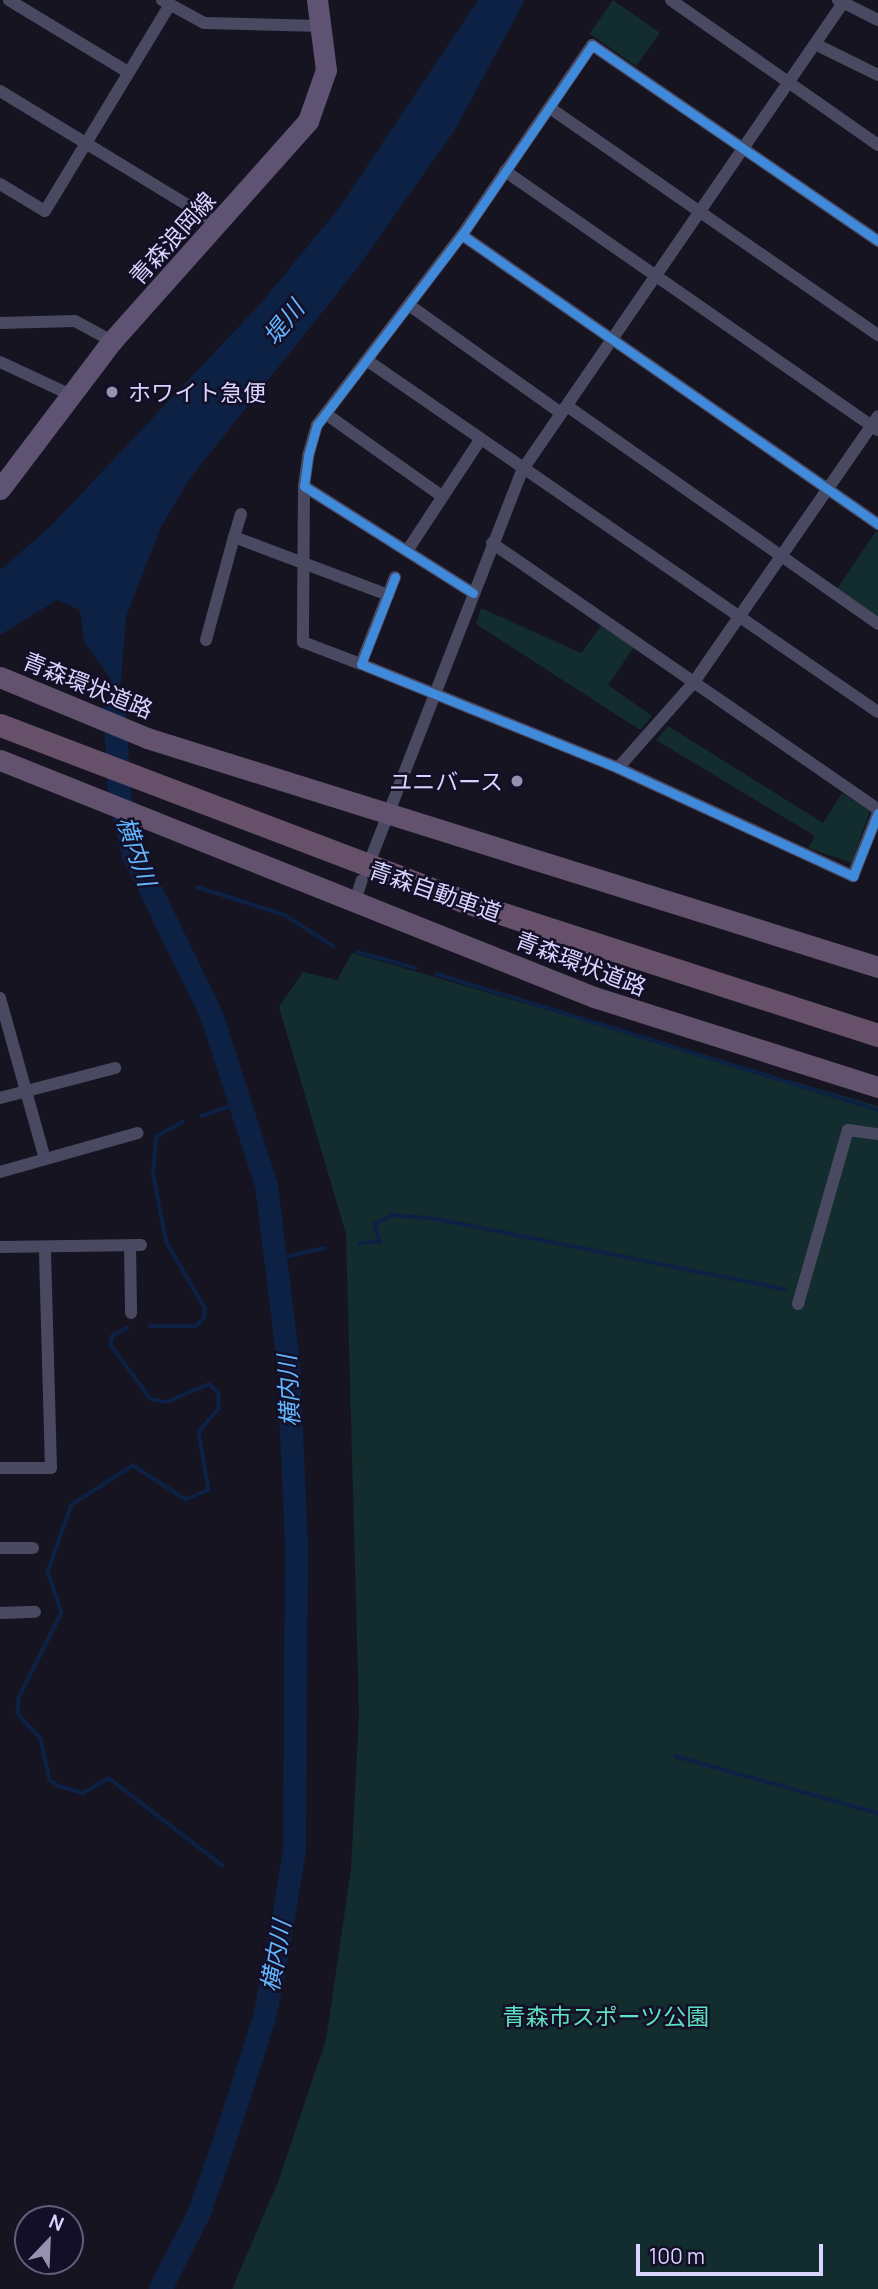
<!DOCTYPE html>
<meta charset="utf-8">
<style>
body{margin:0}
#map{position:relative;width:878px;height:2289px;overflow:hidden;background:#161421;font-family:Manrope,"Noto Sans JP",sans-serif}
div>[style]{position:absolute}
.green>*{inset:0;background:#132c2d;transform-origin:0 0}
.water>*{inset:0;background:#0d2144}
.stream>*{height:3.5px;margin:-1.75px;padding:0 1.75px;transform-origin:1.75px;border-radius:1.75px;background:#0d2144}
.river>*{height:23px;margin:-11.5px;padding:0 11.5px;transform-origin:11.5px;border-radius:11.5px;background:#0d2144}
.minor>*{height:12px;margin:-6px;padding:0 6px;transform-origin:6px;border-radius:6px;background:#4a4962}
.primary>*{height:21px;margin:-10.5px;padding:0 10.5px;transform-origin:10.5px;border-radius:10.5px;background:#5e5373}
.trunk>*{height:21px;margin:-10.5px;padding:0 10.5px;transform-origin:10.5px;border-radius:10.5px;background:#62526e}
.motorway>*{height:23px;margin:-11.5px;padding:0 11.5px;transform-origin:11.5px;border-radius:11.5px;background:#67516a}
.cycleway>*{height:9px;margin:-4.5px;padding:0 4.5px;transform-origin:4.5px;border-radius:4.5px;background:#408adc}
.dots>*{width:19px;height:19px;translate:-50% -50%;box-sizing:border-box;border:4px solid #130f26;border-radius:50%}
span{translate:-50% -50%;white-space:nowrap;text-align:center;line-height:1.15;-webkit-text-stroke:5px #130f26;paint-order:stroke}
.street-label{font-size:23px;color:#d9d4ff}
.poi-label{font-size:23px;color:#d9d4ff}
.left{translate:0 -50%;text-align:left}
.right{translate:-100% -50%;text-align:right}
.park-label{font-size:23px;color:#5fe0c0}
.water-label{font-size:24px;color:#62b6ff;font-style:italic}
.north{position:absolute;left:14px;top:2205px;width:70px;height:70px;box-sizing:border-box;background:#130f26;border:2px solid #625e7d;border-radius:50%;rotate:23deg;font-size:19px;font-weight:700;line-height:28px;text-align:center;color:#d9d4ff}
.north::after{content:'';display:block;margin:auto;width:24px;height:32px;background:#9591b1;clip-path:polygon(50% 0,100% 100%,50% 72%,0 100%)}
.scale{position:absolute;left:636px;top:2244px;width:187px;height:32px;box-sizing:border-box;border:4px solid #d9d4ff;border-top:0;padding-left:9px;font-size:21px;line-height:24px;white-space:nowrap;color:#d9d4ff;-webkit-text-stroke:5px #130f26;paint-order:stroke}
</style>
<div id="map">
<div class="green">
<div style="left:613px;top:0;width:57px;height:41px;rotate:35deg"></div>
<div style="clip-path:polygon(876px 531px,878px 532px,878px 617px,837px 589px)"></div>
<div style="clip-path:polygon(481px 608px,581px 653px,601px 626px,634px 647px,608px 685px,652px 716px,640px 730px,476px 624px)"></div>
<div style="clip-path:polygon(668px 726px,823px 823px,842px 793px,870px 811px,852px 863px,808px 848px,815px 836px,656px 740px)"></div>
<div style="clip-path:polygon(352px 953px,878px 1106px,878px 2289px,232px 2289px,278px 2182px,326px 2040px,351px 1869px,359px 1715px,346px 1234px,279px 1007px,303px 972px,337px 980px)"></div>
</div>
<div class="water">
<div style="clip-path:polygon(478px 0,525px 0,456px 128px,359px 266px,188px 481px,160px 529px,126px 617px,116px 745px,110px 678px,84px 642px,80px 610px,57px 600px,0 635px,0 570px,49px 528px,262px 302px,339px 208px)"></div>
</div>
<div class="stream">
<div style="left:137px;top:863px;width:11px;rotate:22deg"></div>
<div style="left:197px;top:887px;width:92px;rotate:17.7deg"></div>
<div style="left:285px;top:915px;width:57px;rotate:32.9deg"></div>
<div style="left:357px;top:952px;width:61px;rotate:15.2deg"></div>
<div style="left:437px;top:974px;width:461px;rotate:17.1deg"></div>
<div style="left:202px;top:1116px;width:43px;rotate:-18.9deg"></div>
<div style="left:359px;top:1243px;width:21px;rotate:-3deg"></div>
<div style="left:380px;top:1242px;width:18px;rotate:-109deg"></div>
<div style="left:374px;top:1225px;width:21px;rotate:-29deg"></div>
<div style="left:392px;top:1215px;width:45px;rotate:5.1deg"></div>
<div style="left:437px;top:1219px;width:355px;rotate:11.4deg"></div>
<div style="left:276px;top:1259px;width:49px;rotate:-12.9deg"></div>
<div style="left:150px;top:1326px;width:46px"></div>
<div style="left:196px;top:1326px;width:11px;rotate:-45deg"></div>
<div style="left:204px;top:1318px;width:9px;rotate:-84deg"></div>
<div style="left:205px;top:1309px;width:78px;rotate:-120.2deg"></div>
<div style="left:166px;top:1242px;width:69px;rotate:-100.8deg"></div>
<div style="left:153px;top:1174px;width:37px;rotate:-85deg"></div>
<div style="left:156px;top:1137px;width:30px;rotate:-30deg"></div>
<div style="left:128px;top:1328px;width:17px;rotate:152deg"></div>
<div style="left:113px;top:1336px;width:9px;rotate:103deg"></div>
<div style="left:111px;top:1345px;width:67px;rotate:53.5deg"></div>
<div style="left:151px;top:1399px;width:16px;rotate:11deg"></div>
<div style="left:167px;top:1402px;width:46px;rotate:-23.2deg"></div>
<div style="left:209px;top:1384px;width:13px;rotate:42deg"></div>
<div style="left:219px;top:1393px;width:16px;rotate:90deg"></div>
<div style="left:219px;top:1409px;width:30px;rotate:131deg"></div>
<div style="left:199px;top:1432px;width:59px;rotate:80.2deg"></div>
<div style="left:209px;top:1490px;width:25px;rotate:157deg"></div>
<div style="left:186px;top:1500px;width:63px;rotate:-147.3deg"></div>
<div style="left:133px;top:1466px;width:72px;rotate:147.4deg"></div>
<div style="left:72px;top:1505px;width:71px;rotate:109.7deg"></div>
<div style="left:48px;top:1572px;width:43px;rotate:71.1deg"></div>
<div style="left:62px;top:1613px;width:95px;rotate:116.8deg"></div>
<div style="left:19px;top:1698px;width:16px;rotate:94deg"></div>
<div style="left:18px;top:1714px;width:34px;rotate:47deg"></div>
<div style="left:41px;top:1739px;width:42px;rotate:77.6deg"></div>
<div style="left:50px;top:1780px;width:11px;rotate:34deg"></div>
<div style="left:59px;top:1786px;width:25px;rotate:16deg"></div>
<div style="left:83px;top:1793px;width:30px;rotate:-30deg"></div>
<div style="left:109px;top:1778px;width:143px;rotate:37.6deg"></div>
<div style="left:675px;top:1756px;width:211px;rotate:15.7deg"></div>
</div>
<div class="river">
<div style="left:114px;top:707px;width:88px;rotate:86.7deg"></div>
<div style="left:119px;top:795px;width:61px;rotate:76.7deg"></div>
<div style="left:133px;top:854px;width:181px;rotate:64.1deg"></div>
<div style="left:212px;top:1017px;width:176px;rotate:72.2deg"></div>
<div style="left:266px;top:1185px;width:178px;rotate:82.9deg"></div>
<div style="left:288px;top:1362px;width:184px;rotate:87.5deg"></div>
<div style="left:296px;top:1546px;width:304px;rotate:90.4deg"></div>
<div style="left:294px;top:1850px;width:98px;rotate:99.4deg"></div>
<div style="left:278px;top:1947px;width:71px;rotate:101.3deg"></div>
<div style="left:264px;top:2017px;width:118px;rotate:107.8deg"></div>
<div style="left:228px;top:2129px;width:88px;rotate:109.3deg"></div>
<div style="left:199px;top:2212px;width:86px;rotate:116.9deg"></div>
</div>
<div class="minor">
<div style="left:9px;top:0;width:139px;rotate:31.2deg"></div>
<div style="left:162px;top:0;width:48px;rotate:28.7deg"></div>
<div style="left:204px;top:23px;width:117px;rotate:1.5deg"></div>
<div style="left:671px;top:0;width:253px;rotate:35deg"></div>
<div style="left:838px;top:0;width:45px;rotate:26.6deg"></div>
<div style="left:815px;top:44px;width:70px;rotate:26.2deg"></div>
<div style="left:0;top:91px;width:258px;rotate:31.3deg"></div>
<div style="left:550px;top:108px;width:399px;rotate:34.7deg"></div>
<div style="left:505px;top:171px;width:454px;rotate:34.8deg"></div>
<div style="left:0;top:184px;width:52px;rotate:31deg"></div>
<div style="left:45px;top:211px;width:240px;rotate:-58.8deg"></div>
<div style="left:462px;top:235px;width:507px;rotate:34.79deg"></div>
<div style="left:409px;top:305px;width:186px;rotate:35.4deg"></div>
<div style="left:0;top:323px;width:75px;rotate:-1.5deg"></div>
<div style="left:75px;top:321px;width:42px;rotate:28.4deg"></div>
<div style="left:368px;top:361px;width:619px;rotate:34.54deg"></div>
<div style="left:0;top:362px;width:78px;rotate:24.9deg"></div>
<div style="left:567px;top:406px;width:380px;rotate:35deg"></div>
<div style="left:326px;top:414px;width:142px;rotate:35.3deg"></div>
<div style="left:304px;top:486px;width:156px;rotate:90.4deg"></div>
<div style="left:303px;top:642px;width:62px;rotate:20.8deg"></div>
<div style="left:234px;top:537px;width:24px;rotate:-73deg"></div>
<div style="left:492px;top:543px;width:469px;rotate:34.6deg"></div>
<div style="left:407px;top:551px;width:133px;rotate:-56.7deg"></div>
<div style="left:395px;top:577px;width:93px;rotate:111.3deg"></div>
<div style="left:361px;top:664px;width:277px;rotate:22deg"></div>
<div style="left:618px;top:768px;width:259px;rotate:24.7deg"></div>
<div style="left:853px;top:876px;width:68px;rotate:-68.4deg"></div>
<div style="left:473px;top:593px;width:200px;rotate:-147.7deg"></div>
<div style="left:304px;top:486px;width:30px;rotate:-82deg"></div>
<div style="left:308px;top:456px;width:32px;rotate:-74deg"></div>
<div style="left:317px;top:425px;width:239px;rotate:-52.7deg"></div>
<div style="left:462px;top:235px;width:230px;rotate:-55.6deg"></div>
<div style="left:592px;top:45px;width:347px;rotate:34.4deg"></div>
<div style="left:206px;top:640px;width:107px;rotate:-74.8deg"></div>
<div style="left:234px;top:537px;width:165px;rotate:20.6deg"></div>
<div style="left:618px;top:768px;width:115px;rotate:-48.5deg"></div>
<div style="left:694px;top:682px;width:323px;rotate:-55.3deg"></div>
<div style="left:373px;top:853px;width:412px;rotate:-68.7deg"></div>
<div style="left:523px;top:469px;width:569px;rotate:-55.53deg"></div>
<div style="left:354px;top:904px;width:25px;rotate:-72deg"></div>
<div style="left:0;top:998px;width:167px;rotate:74.4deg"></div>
<div style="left:0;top:1098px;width:119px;rotate:-14.6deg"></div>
<div style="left:0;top:1172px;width:143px;rotate:-15.8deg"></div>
<div style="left:130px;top:1246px;width:67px;rotate:89.1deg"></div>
<div style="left:0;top:1247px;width:141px;rotate:-0.8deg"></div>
<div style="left:798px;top:1304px;width:181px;rotate:-74deg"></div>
<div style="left:848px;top:1130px;width:30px;rotate:8deg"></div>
<div style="left:0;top:1468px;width:51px"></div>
<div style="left:51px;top:1468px;width:221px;rotate:-91.6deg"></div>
<div style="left:0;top:1548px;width:33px"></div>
<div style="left:0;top:1613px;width:35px;rotate:-2deg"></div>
</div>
<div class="primary">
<div style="left:0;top:489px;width:186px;rotate:-52.9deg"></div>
<div style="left:112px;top:341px;width:295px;rotate:-48.3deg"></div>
<div style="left:308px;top:121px;width:54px;rotate:-70.6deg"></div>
<div style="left:326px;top:70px;width:71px;rotate:-97.3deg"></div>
</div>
<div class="trunk">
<div style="left:0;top:677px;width:159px;rotate:22.5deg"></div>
<div style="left:147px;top:738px;width:766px;rotate:17.39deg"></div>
<div style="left:0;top:760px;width:640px;rotate:21.75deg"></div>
<div style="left:594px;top:997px;width:298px;rotate:17.6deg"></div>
</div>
<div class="motorway">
<div style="left:0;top:725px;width:495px;rotate:20.8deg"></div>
<div style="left:463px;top:901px;width:436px;rotate:17.9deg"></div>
</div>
<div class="cycleway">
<div style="left:462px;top:235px;width:507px;rotate:34.79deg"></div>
<div style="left:395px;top:577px;width:93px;rotate:111.3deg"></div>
<div style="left:361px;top:664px;width:277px;rotate:22deg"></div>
<div style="left:618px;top:768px;width:259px;rotate:24.7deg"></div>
<div style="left:853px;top:876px;width:68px;rotate:-68.4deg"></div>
<div style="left:473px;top:593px;width:200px;rotate:-147.7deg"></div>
<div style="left:304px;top:486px;width:30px;rotate:-82deg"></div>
<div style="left:308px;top:456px;width:32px;rotate:-74deg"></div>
<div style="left:317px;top:425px;width:239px;rotate:-52.7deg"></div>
<div style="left:462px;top:235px;width:230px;rotate:-55.6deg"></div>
<div style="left:592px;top:45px;width:347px;rotate:34.4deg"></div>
</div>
<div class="dots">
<div style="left:112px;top:392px;background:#9591b1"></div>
<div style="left:517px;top:781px;background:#9591b1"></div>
</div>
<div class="street-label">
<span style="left:172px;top:238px;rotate:-48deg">青森浪岡線</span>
<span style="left:88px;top:685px;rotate:22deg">青森環状道路</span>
<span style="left:435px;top:891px;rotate:19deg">青森自動車道</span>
<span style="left:581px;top:963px;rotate:21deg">青森環状道路</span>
</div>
<div class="poi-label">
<span class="left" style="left:128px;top:392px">ホワイト急便</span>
<span class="right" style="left:503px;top:781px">ユニバース</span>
</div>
<div class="park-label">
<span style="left:606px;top:2016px">青森市スポーツ公園</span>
</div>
<div class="water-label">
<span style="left:283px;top:322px;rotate:-51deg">堤川</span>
<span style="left:137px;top:851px;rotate:71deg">横内川</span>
<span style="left:288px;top:1391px;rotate:-93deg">横内川</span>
<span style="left:275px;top:1956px;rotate:-80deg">横内川</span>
</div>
<div class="north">N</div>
<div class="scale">100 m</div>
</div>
